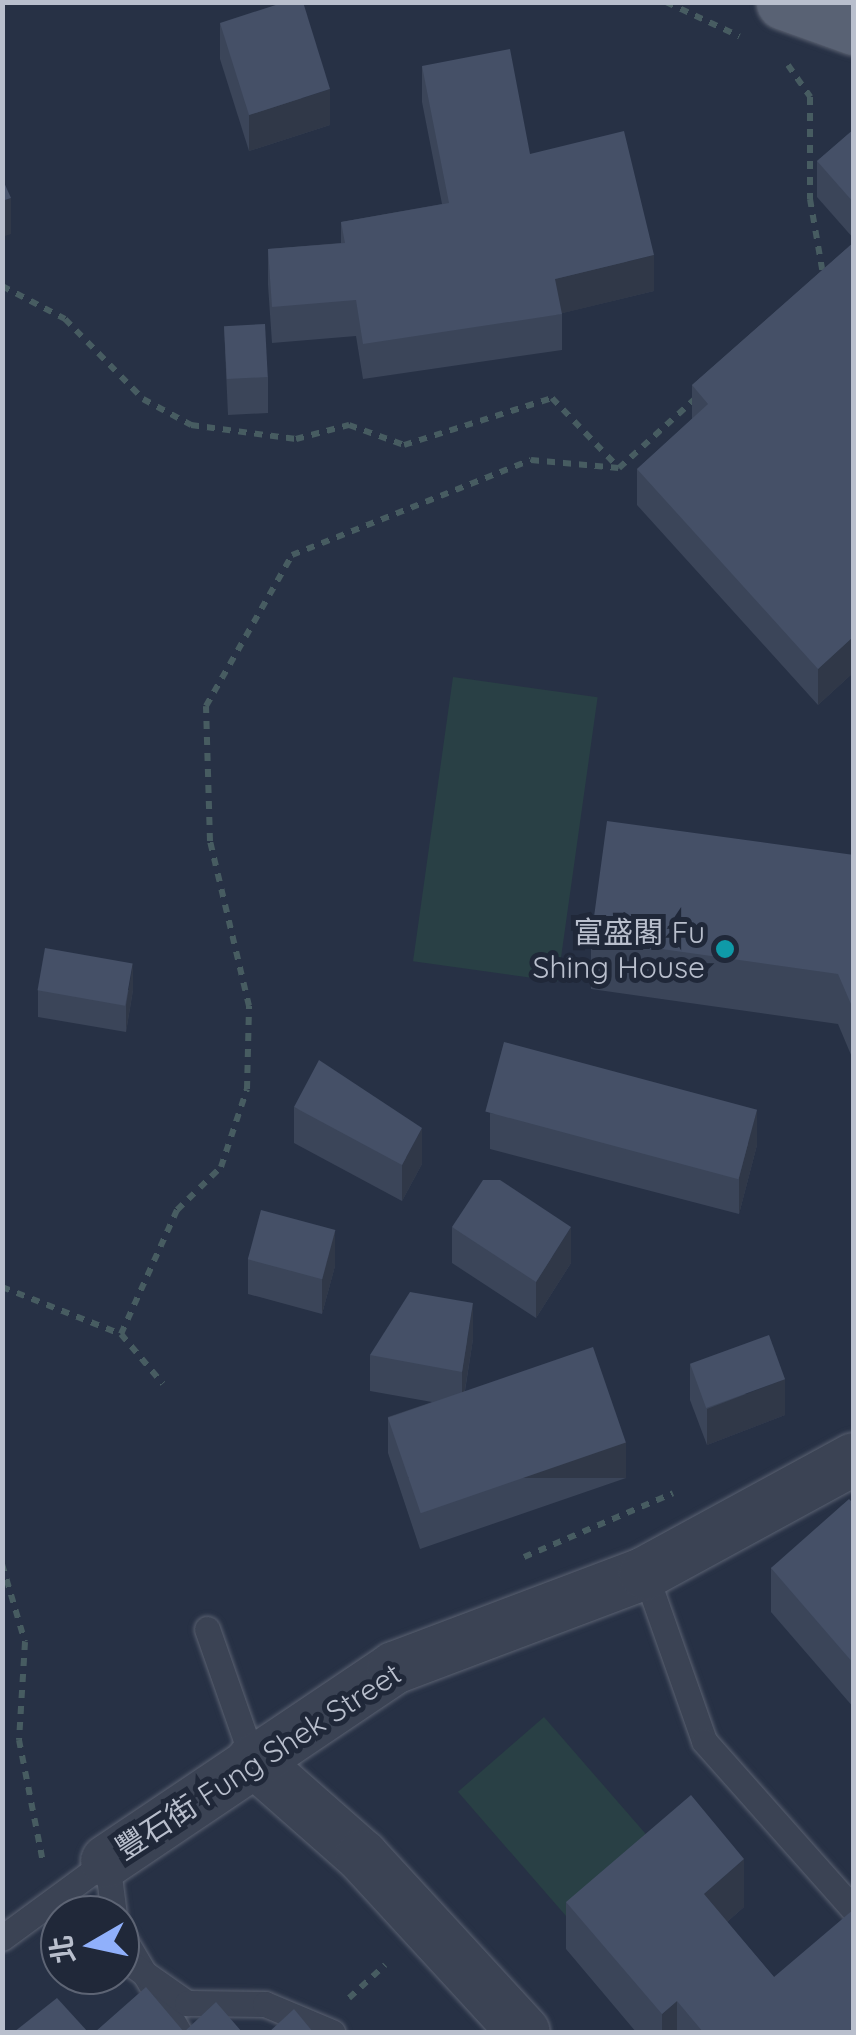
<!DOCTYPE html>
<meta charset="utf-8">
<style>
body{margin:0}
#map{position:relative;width:856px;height:2035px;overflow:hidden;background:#273145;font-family:Quicksand,"Noto Sans TC",sans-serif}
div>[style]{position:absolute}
.green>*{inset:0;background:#294045;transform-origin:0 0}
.path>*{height:6px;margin-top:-3px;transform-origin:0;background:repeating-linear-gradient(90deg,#475c61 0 8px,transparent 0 16px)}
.roads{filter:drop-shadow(0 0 2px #5a6171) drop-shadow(0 0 2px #5a6171)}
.service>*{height:25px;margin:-12.5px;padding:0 12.5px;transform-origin:12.5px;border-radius:12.5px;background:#3b4354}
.minor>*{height:52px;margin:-26px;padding:0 26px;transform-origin:26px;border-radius:26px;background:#3b4354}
.primary>*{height:55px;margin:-27.5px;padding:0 27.5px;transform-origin:27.5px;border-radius:27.5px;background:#596274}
.wall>*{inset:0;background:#3b4559}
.shaded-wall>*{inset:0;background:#303848;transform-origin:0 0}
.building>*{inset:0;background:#455067;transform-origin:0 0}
.dots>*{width:28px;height:28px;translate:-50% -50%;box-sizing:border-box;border:5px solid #202839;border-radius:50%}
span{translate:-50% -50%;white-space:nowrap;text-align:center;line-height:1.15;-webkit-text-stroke:10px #202839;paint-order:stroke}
.poi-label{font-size:30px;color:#b9bfcd}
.right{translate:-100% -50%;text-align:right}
.street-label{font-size:30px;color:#b9bfcd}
.frame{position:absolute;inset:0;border:5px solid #b9bfcd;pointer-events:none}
.north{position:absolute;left:40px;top:1895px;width:100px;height:100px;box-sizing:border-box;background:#202839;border:2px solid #5d6474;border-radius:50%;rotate:261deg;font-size:28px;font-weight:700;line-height:40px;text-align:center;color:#b9bfcd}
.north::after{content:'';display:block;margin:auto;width:35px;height:45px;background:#90b0fb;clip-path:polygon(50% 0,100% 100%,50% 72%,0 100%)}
</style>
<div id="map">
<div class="green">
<div style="left:453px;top:677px;width:146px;height:287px;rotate:8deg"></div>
<div style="left:544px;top:1717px;width:174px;height:114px;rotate:49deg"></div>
</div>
<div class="path">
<div style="left:666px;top:2px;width:81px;rotate:25deg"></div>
<div style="left:788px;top:65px;width:39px;rotate:55deg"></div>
<div style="left:810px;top:97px;width:102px;rotate:90deg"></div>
<div style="left:810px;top:199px;width:76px;rotate:80.2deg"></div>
<div style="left:2px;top:286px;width:71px;rotate:27.6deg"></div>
<div style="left:65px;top:319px;width:112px;rotate:45.7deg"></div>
<div style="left:143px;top:399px;width:55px;rotate:28.4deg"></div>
<div style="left:191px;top:425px;width:106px;rotate:7.6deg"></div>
<div style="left:296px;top:439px;width:55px;rotate:-14.8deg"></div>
<div style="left:349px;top:425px;width:59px;rotate:20deg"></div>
<div style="left:404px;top:445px;width:155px;rotate:-17.6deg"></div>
<div style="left:552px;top:398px;width:95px;rotate:46.3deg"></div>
<div style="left:2px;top:1287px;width:128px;rotate:21.6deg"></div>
<div style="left:121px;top:1334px;width:65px;rotate:50deg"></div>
<div style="left:121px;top:1334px;width:136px;rotate:-65.7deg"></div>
<div style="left:177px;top:1210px;width:62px;rotate:-44.3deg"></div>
<div style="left:221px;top:1167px;width:82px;rotate:-71.6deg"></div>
<div style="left:247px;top:1089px;width:83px;rotate:-88.6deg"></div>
<div style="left:249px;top:1006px;width:170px;rotate:-103.3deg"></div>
<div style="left:210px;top:841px;width:135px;rotate:-91.7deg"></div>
<div style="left:206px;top:706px;width:174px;rotate:-60.3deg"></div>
<div style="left:292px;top:555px;width:257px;rotate:-21.7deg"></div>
<div style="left:531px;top:460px;width:88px;rotate:5.2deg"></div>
<div style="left:619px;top:468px;width:107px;rotate:-42.3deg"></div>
<div style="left:524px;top:1557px;width:162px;rotate:-23.2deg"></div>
<div style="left:2px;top:1564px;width:81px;rotate:73.6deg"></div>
<div style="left:25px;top:1642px;width:98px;rotate:93.5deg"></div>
<div style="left:19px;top:1740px;width:124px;rotate:78.9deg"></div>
<div style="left:349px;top:1998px;width:49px;rotate:-42.5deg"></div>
</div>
<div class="roads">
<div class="service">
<div style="left:645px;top:1573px;width:178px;rotate:70.6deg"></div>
<div style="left:704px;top:1741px;width:226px;rotate:48.4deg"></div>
<div style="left:207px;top:1629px;width:139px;rotate:70.7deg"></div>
<div style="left:120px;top:1932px;width:116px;rotate:59.5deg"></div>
<div style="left:2px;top:1938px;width:130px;rotate:-36.3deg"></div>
<div style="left:107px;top:1861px;width:54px;rotate:82.6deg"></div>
<div style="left:134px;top:1966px;width:65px;rotate:34.9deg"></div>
<div style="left:187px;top:2003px;width:78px;rotate:0.7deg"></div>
<div style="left:265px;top:2004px;width:73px;rotate:22.7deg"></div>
</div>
<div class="minor">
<div style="left:253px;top:1760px;width:145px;rotate:41.4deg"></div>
<div style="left:362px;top:1856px;width:239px;rotate:47.4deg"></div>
<div style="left:107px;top:1861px;width:346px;rotate:-33.9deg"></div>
<div style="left:394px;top:1668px;width:268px;rotate:-20.7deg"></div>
<div style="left:645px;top:1573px;width:238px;rotate:-28.6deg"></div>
</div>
<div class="primary">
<div style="left:784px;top:2px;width:74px;rotate:19.7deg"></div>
</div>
</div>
<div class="wall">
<div style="clip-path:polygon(220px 23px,330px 125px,249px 151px,220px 59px)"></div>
<div style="clip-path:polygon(422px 66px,530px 154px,654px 291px,562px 313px,562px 350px,363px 379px,356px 336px,272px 343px,268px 285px,268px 249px,341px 243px,341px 222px,442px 204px,422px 102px)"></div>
<div style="clip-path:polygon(854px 129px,854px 239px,817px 197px,817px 161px)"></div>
<div style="clip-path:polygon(854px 242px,854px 672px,818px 705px,637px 505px,637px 469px,692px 419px,692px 385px)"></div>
<div style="clip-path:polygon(224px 326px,268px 377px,268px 413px,228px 415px)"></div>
<div style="clip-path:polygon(854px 855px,854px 1062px,838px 1024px,591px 989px,591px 939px)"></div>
<div style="clip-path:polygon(38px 990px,133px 990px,126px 1032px,38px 1017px)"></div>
<div style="clip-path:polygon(294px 1107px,422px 1164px,402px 1201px,294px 1143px)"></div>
<div style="clip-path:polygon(490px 1113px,757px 1145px,739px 1214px,490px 1149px)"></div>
<div style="clip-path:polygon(452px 1227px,571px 1263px,536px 1318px,452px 1263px)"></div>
<div style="clip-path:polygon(248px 1259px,335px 1266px,322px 1314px,248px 1294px)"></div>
<div style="clip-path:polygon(473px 1339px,465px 1391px,626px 1478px,420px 1549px,388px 1453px,388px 1417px,432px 1402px,370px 1391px,370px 1355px)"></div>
<div style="clip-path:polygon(690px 1364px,785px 1415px,707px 1445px,690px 1400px)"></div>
<div style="clip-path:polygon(854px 1504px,854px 1708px,771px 1612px,771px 1568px)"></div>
<div style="clip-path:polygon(566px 1902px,744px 1907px,727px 1922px,774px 1977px,854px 2032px,636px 2032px,566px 1949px)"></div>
</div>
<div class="shaded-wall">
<div style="clip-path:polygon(330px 89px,330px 125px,249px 151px,249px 115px)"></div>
<div style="clip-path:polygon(11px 198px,11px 234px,2px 237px,2px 201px)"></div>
<div style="clip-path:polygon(654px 255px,654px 291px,555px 315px,555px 279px)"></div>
<div style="clip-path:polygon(854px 636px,854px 672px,818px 705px,818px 669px)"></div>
<div style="clip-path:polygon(133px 963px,133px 990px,126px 1032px,126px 1005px)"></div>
<div style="clip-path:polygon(757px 1109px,757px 1145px,739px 1214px,739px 1178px)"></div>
<div style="clip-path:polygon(422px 1128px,422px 1164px,402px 1201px,402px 1165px)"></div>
<div style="clip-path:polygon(571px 1227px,571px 1263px,536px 1318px,536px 1282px)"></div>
<div style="clip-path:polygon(335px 1230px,335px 1266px,322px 1314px,322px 1278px)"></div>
<div style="clip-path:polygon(473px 1303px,473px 1339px,462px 1408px,462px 1372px)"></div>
<div style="clip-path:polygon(785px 1379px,785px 1415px,707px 1445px,707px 1409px)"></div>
<div style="left:626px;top:1442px;width:36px;height:218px;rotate:90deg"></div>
<div style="clip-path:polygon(744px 1859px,744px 1907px,704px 1942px,704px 1894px)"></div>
<div style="clip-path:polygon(677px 2001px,677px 2032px,662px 2032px,662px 2014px)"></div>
</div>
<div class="building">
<div style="clip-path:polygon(285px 2px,303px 2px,330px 89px,249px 115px,220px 23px)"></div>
<div style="clip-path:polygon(510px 49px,530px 154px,624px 131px,654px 255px,555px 279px,562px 314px,363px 344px,356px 300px,272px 307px,268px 249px,345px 243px,341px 222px,449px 203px,422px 66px)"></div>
<div style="clip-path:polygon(854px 129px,854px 203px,817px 161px)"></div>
<div style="clip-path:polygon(2px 178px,11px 198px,2px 201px)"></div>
<div style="clip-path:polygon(854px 242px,854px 636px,818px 669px,637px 469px,708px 404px,692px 385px)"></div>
<div style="left:265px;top:324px;width:53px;height:41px;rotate:87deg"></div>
<div style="clip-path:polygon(607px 821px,854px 855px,854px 1011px,838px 974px,591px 939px)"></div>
<div style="left:45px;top:948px;width:89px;height:43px;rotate:10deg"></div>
<div style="left:504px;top:1042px;width:262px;height:72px;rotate:15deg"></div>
<div style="clip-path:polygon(319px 1060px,422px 1128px,402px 1165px,294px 1107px)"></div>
<div style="clip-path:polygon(483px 1180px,500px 1180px,571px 1227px,536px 1282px,452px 1227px)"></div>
<div style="left:261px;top:1210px;width:77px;height:51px;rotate:15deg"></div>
<div style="clip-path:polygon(410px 1292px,473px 1303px,462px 1372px,370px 1355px)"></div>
<div style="left:769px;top:1335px;width:47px;height:84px;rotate:70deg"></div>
<div style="left:593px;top:1347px;width:101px;height:217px;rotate:71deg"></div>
<div style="clip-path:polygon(849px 1499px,854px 1504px,854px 1664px,771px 1568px)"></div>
<div style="clip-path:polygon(691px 1795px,744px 1859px,704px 1894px,774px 1977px,854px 1909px,854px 2032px,703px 2032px,677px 2001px,662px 2014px,566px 1902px)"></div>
<div style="clip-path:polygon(146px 1987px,184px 2032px,216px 2002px,242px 2032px,95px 2032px)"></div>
<div style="clip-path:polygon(57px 1998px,88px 2032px,14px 2032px)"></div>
<div style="clip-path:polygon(294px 2009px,313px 2032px,269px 2032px)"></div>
</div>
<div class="dots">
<div style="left:725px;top:949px;background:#0f9aa8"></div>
</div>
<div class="poi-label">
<span class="right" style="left:705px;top:949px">富盛閣 Fu<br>Shing House</span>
</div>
<div class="street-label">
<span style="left:258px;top:1761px;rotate:-33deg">豐石街 Fung Shek Street</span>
</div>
<div class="frame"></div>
<div class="north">北</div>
</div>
